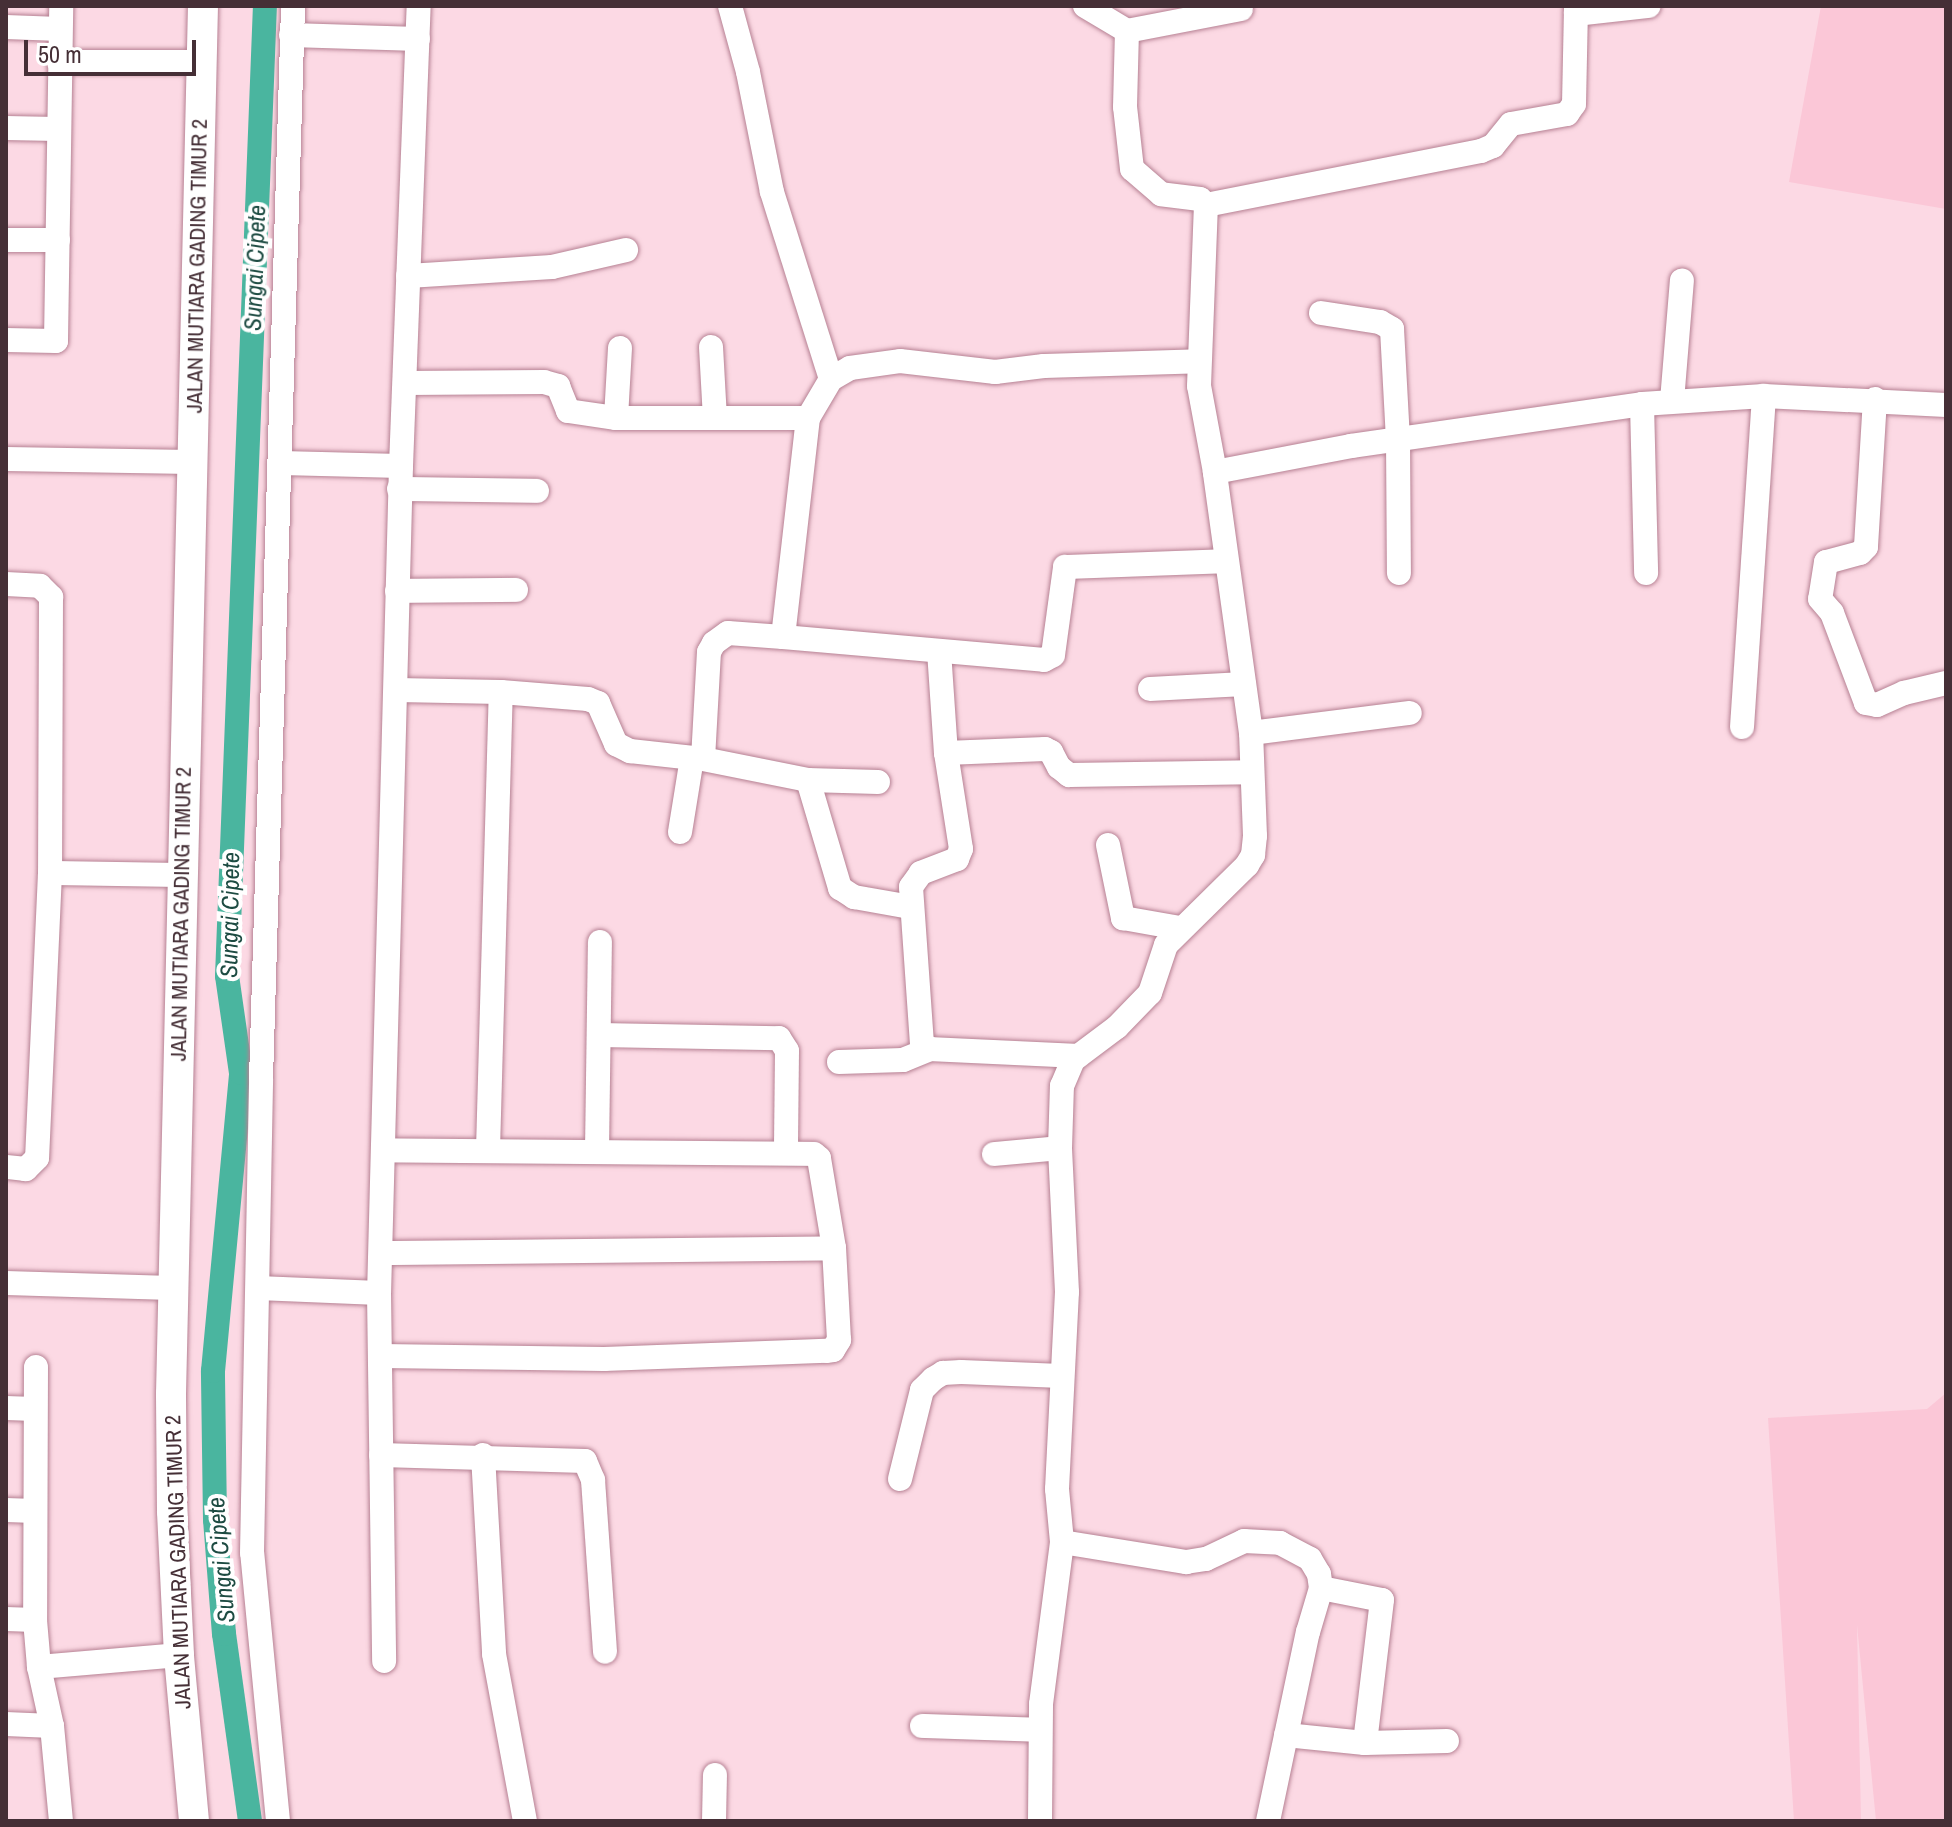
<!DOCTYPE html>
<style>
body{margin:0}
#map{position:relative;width:1952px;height:1827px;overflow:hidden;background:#fcd9e4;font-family:"Archivo Narrow",sans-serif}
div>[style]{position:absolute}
.built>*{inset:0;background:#fbc7d7}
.canal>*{height:24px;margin:-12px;padding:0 12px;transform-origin:12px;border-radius:12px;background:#4ab59f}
.roads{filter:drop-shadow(0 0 2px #b68193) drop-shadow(0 0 2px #b68193)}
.minor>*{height:24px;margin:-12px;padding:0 12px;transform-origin:12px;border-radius:12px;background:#fff}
.tertiary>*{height:30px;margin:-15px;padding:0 15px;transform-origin:15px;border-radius:15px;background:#fff}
span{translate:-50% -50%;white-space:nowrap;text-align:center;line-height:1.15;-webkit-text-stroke:8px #fff;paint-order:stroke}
.street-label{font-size:22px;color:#452f36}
.water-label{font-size:24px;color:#1d4b42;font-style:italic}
.frame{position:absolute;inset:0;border:8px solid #452f36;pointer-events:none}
.scale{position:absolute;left:24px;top:40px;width:172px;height:36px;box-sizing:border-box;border:4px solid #452f36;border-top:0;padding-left:10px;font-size:24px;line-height:28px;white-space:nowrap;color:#452f36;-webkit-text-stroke:6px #fff;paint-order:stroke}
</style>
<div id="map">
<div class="built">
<div style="clip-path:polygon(1821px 6px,1946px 6px,1946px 209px,1789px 182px)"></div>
<div style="clip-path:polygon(1946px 1393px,1946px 1821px,1876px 1821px,1857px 1625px,1861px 1821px,1794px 1821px,1768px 1418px,1927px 1409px)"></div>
</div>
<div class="canal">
<div style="left:250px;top:1821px;width:189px;rotate:-97.9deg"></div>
<div style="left:224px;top:1634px;width:114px;rotate:-94.5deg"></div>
<div style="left:215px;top:1520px;width:149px;rotate:-90.8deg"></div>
<div style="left:213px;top:1371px;width:299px;rotate:-84.6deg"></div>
<div style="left:241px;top:1073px;width:98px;rotate:-98.2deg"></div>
<div style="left:227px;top:976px;width:971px;rotate:-87.76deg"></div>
</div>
<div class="roads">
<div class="minor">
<div style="left:730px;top:6px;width:68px;rotate:74.7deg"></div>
<div style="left:748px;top:72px;width:122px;rotate:78.7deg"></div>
<div style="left:772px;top:192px;width:196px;rotate:72.5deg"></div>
<div style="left:1576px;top:14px;width:73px;rotate:-6.3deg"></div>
<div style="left:6px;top:27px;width:54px;rotate:2.1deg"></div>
<div style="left:1127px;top:31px;width:116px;rotate:-10.9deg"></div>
<div style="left:291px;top:35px;width:127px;rotate:1.8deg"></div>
<div style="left:59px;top:62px;width:142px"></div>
<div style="left:6px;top:128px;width:51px;rotate:1.1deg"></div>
<div style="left:1206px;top:205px;width:280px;rotate:-11.1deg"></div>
<div style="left:1481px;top:151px;width:13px;rotate:-23deg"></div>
<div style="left:1493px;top:146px;width:28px;rotate:-51deg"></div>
<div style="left:1511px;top:124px;width:57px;rotate:-10.1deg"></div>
<div style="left:1567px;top:114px;width:12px;rotate:-55deg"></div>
<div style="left:1574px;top:104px;width:98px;rotate:-88.8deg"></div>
<div style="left:6px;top:240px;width:52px"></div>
<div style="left:408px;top:276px;width:144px;rotate:-3.6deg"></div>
<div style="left:552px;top:267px;width:76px;rotate:-12.9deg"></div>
<div style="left:1321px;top:313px;width:60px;rotate:8.7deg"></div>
<div style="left:1380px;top:322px;width:14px;rotate:30deg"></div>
<div style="left:1392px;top:329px;width:111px;rotate:86.9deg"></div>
<div style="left:1398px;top:440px;width:133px;rotate:89.6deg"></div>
<div style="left:6px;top:340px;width:50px;rotate:1.1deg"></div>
<div style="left:56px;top:341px;width:335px;rotate:-89.1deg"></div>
<div style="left:711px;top:347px;width:71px;rotate:86.8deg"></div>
<div style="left:620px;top:348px;width:70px;rotate:93.3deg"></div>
<div style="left:616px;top:418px;width:192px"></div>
<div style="left:406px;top:383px;width:138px;rotate:-0.4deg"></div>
<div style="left:544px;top:382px;width:15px;rotate:16deg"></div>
<div style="left:558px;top:386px;width:27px;rotate:68deg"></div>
<div style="left:568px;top:411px;width:49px;rotate:8.3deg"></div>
<div style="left:1875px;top:399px;width:148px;rotate:93.5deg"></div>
<div style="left:1866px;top:547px;width:8px;rotate:135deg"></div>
<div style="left:1860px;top:553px;width:35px;rotate:165deg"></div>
<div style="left:1826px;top:562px;width:37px;rotate:99deg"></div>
<div style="left:1820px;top:599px;width:18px;rotate:49deg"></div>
<div style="left:1832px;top:613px;width:96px;rotate:69.3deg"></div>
<div style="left:1866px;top:703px;width:11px;rotate:10deg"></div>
<div style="left:1877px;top:705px;width:30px;rotate:-24deg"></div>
<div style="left:1904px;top:693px;width:43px;rotate:-13.4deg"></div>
<div style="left:1672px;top:401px;width:121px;rotate:-85.3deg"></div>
<div style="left:1642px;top:404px;width:169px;rotate:88.6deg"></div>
<div style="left:6px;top:459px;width:186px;rotate:0.9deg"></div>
<div style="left:281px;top:463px;width:120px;rotate:1.4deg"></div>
<div style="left:401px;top:466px;width:827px;rotate:91.52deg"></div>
<div style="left:379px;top:1293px;width:368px;rotate:89.2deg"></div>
<div style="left:401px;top:466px;width:460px;rotate:-87.8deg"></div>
<div style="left:1215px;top:472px;width:138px;rotate:-10.8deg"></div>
<div style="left:1351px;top:446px;width:294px;rotate:-8.2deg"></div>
<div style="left:1642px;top:404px;width:122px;rotate:-3.8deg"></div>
<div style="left:1764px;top:396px;width:182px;rotate:2.8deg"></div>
<div style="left:399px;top:489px;width:138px;rotate:0.8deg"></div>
<div style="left:6px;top:584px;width:34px;rotate:3deg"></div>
<div style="left:40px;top:586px;width:16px;rotate:45deg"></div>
<div style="left:51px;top:597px;width:276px;rotate:90.2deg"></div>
<div style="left:50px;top:873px;width:285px;rotate:92.6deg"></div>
<div style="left:37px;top:1158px;width:16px;rotate:135deg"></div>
<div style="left:26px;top:1169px;width:20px;rotate:-174deg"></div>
<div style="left:397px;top:591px;width:119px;rotate:-0.5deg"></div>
<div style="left:783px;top:637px;width:262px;rotate:5deg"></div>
<div style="left:1044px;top:660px;width:10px;rotate:-29deg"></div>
<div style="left:1053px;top:655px;width:89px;rotate:-82.2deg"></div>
<div style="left:1065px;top:567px;width:160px;rotate:-2.1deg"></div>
<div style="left:939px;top:651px;width:102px;rotate:86.1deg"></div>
<div style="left:946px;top:753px;width:97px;rotate:81.1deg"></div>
<div style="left:961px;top:849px;width:11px;rotate:112deg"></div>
<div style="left:957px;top:859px;width:39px;rotate:159deg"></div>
<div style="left:921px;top:873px;width:17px;rotate:126deg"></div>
<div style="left:911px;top:887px;width:157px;rotate:86deg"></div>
<div style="left:922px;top:1044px;width:9px;rotate:32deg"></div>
<div style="left:930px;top:1049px;width:148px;rotate:2.7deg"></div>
<div style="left:1150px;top:689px;width:94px;rotate:-3deg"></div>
<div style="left:397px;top:690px;width:104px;rotate:1.1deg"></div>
<div style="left:501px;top:692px;width:87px;rotate:4.6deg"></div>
<div style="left:588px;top:699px;width:11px;rotate:22deg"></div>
<div style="left:598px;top:703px;width:45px;rotate:66.3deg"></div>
<div style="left:616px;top:744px;width:16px;rotate:27deg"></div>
<div style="left:630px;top:751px;width:73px;rotate:6.3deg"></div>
<div style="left:703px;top:759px;width:107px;rotate:11.3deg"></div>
<div style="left:808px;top:780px;width:113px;rotate:73.5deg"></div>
<div style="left:840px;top:888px;width:17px;rotate:33deg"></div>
<div style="left:854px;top:897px;width:58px;rotate:10deg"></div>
<div style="left:1742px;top:727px;width:332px;rotate:-86.2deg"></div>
<div style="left:1251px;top:733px;width:160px;rotate:-7.2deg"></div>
<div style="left:946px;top:753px;width:99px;rotate:-2.3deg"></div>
<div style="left:1045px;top:749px;width:7px;rotate:27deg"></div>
<div style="left:1051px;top:752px;width:17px;rotate:62deg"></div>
<div style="left:1059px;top:767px;width:13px;rotate:39deg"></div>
<div style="left:1069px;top:775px;width:182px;rotate:-0.9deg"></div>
<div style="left:703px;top:759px;width:107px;rotate:-86.8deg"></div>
<div style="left:709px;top:652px;width:10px;rotate:-61deg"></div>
<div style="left:714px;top:643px;width:17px;rotate:-36deg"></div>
<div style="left:728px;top:633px;width:55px;rotate:4.2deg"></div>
<div style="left:783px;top:637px;width:220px;rotate:-83.5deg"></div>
<div style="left:808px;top:418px;width:45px;rotate:-59.5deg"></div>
<div style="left:831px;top:379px;width:22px;rotate:-30deg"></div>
<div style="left:850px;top:368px;width:50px;rotate:-8deg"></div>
<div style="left:900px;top:361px;width:96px;rotate:6.6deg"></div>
<div style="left:995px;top:372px;width:49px;rotate:-7deg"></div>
<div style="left:1044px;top:366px;width:155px;rotate:-1.8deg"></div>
<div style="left:808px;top:780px;width:70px;rotate:1.6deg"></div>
<div style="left:680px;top:832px;width:75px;rotate:-80.8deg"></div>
<div style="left:1108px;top:845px;width:75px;rotate:78.4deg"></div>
<div style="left:1123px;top:918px;width:58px;rotate:10deg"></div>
<div style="left:50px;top:873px;width:134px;rotate:0.9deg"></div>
<div style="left:599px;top:1035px;width:180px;rotate:1deg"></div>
<div style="left:779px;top:1038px;width:15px;rotate:58deg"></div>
<div style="left:787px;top:1051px;width:102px;rotate:90.6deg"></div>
<div style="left:839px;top:1062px;width:64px;rotate:-1.8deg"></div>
<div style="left:903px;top:1060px;width:29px;rotate:-22deg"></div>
<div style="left:488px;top:1150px;width:458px;rotate:-88.4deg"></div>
<div style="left:597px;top:1151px;width:209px;rotate:-89.2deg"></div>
<div style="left:994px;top:1154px;width:66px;rotate:-5.2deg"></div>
<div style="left:382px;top:1253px;width:452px;rotate:-0.6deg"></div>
<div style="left:6px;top:1283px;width:166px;rotate:1.7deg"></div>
<div style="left:258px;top:1288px;width:121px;rotate:2.4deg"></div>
<div style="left:381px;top:1356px;width:223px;rotate:0.8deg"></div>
<div style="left:604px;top:1359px;width:222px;rotate:-2.1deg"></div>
<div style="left:826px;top:1351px;width:7px;rotate:-8deg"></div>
<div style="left:833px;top:1350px;width:12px;rotate:-59deg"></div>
<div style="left:839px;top:1340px;width:92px;rotate:-93.1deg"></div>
<div style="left:834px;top:1248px;width:91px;rotate:-99.5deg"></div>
<div style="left:819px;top:1158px;width:6px;rotate:-141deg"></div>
<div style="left:814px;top:1154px;width:431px;rotate:-179.5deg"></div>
<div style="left:36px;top:1367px;width:253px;rotate:90.2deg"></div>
<div style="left:35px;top:1620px;width:47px;rotate:85.1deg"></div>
<div style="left:39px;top:1667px;width:60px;rotate:77.6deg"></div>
<div style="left:52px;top:1726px;width:95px;rotate:84.6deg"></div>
<div style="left:6px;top:1408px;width:29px;rotate:2deg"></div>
<div style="left:381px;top:1455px;width:204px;rotate:1.7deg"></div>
<div style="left:585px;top:1461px;width:21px;rotate:67deg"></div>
<div style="left:593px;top:1480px;width:172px;rotate:86deg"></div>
<div style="left:483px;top:1455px;width:199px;rotate:86.8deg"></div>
<div style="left:494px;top:1654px;width:170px;rotate:79.5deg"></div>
<div style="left:900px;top:1479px;width:92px;rotate:-76.1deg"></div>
<div style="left:922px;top:1390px;width:16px;rotate:-45deg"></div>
<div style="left:933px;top:1379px;width:12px;rotate:-31deg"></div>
<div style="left:943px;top:1373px;width:18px;rotate:-3deg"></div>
<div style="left:961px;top:1372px;width:101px;rotate:2.3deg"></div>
<div style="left:6px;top:1510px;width:29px;rotate:2deg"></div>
<div style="left:1062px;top:1542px;width:126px;rotate:9.2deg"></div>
<div style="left:1186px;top:1562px;width:20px;rotate:-9deg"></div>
<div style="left:1206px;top:1559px;width:42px;rotate:-25.3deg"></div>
<div style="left:1244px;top:1541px;width:36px;rotate:3deg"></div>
<div style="left:1280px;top:1543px;width:34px;rotate:28deg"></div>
<div style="left:1310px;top:1559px;width:17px;rotate:59deg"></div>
<div style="left:1319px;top:1574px;width:14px;rotate:82deg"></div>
<div style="left:6px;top:1619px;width:29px;rotate:2deg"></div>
<div style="left:39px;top:1667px;width:141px;rotate:-4.9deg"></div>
<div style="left:6px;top:1724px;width:46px;rotate:2.5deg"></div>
<div style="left:922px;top:1726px;width:118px;rotate:1.9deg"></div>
<div style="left:1286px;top:1735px;width:79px;rotate:5.8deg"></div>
<div style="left:1365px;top:1743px;width:82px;rotate:-1.4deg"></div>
<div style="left:278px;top:1821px;width:269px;rotate:-95.5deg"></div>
<div style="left:252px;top:1553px;width:474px;rotate:-88.9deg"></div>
<div style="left:261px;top:1079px;width:1073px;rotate:-88.29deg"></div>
<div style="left:714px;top:1821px;width:46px;rotate:-88.8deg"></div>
<div style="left:1040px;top:1821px;width:117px;rotate:-89.5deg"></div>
<div style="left:1041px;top:1704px;width:163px;rotate:-82.6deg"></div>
<div style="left:1062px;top:1542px;width:53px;rotate:-95.4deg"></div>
<div style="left:1057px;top:1489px;width:197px;rotate:-87.1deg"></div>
<div style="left:1067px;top:1292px;width:144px;rotate:-92.8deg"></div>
<div style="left:1060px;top:1148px;width:62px;rotate:-88.2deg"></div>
<div style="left:1062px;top:1086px;width:28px;rotate:-67deg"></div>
<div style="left:1073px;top:1060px;width:55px;rotate:-36.9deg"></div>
<div style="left:1117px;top:1027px;width:47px;rotate:-45.9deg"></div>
<div style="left:1150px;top:993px;width:51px;rotate:-71.6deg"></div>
<div style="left:1166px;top:945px;width:114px;rotate:-44.6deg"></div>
<div style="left:1247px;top:865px;width:12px;rotate:-59deg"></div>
<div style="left:1253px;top:855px;width:19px;rotate:-84deg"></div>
<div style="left:1255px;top:836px;width:103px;rotate:-92.2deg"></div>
<div style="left:1251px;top:733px;width:263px;rotate:-97.9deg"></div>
<div style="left:1215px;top:472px;width:87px;rotate:-100.5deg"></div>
<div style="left:1199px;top:386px;width:181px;rotate:-87.8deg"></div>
<div style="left:1206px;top:205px;width:8px;rotate:-135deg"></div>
<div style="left:1200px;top:199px;width:39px;rotate:-173deg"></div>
<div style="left:1161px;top:194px;width:38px;rotate:-139deg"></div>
<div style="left:1132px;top:169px;width:62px;rotate:-96.4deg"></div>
<div style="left:1125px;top:107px;width:76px;rotate:-88.5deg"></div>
<div style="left:1127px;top:31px;width:49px;rotate:-149.2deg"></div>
<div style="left:1268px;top:1821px;width:193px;rotate:-78.1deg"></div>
<div style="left:1308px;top:1632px;width:46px;rotate:-73.5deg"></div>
<div style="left:1321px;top:1588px;width:62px;rotate:11.1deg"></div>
<div style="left:1382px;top:1600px;width:144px;rotate:96.8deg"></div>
</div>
<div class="tertiary">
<div style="left:194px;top:1821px;width:167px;rotate:-95.2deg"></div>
<div style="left:179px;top:1655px;width:144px;rotate:-92.8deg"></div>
<div style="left:172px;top:1511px;width:117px;rotate:-90.5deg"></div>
<div style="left:171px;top:1394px;width:1388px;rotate:-88.68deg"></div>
</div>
</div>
<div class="street-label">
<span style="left:197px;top:266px;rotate:-89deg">JALAN MUTIARA GADING TIMUR 2</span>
<span style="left:181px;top:914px;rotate:-89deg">JALAN MUTIARA GADING TIMUR 2</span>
<span style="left:178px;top:1562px;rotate:-92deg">JALAN MUTIARA GADING TIMUR 2</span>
</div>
<div class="water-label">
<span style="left:255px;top:268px;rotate:-88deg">Sungai Cipete</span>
<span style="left:230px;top:915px;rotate:-89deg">Sungai Cipete</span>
<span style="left:221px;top:1560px;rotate:-95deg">Sungai Cipete</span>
</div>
<div class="frame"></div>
<div class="scale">50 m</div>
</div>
